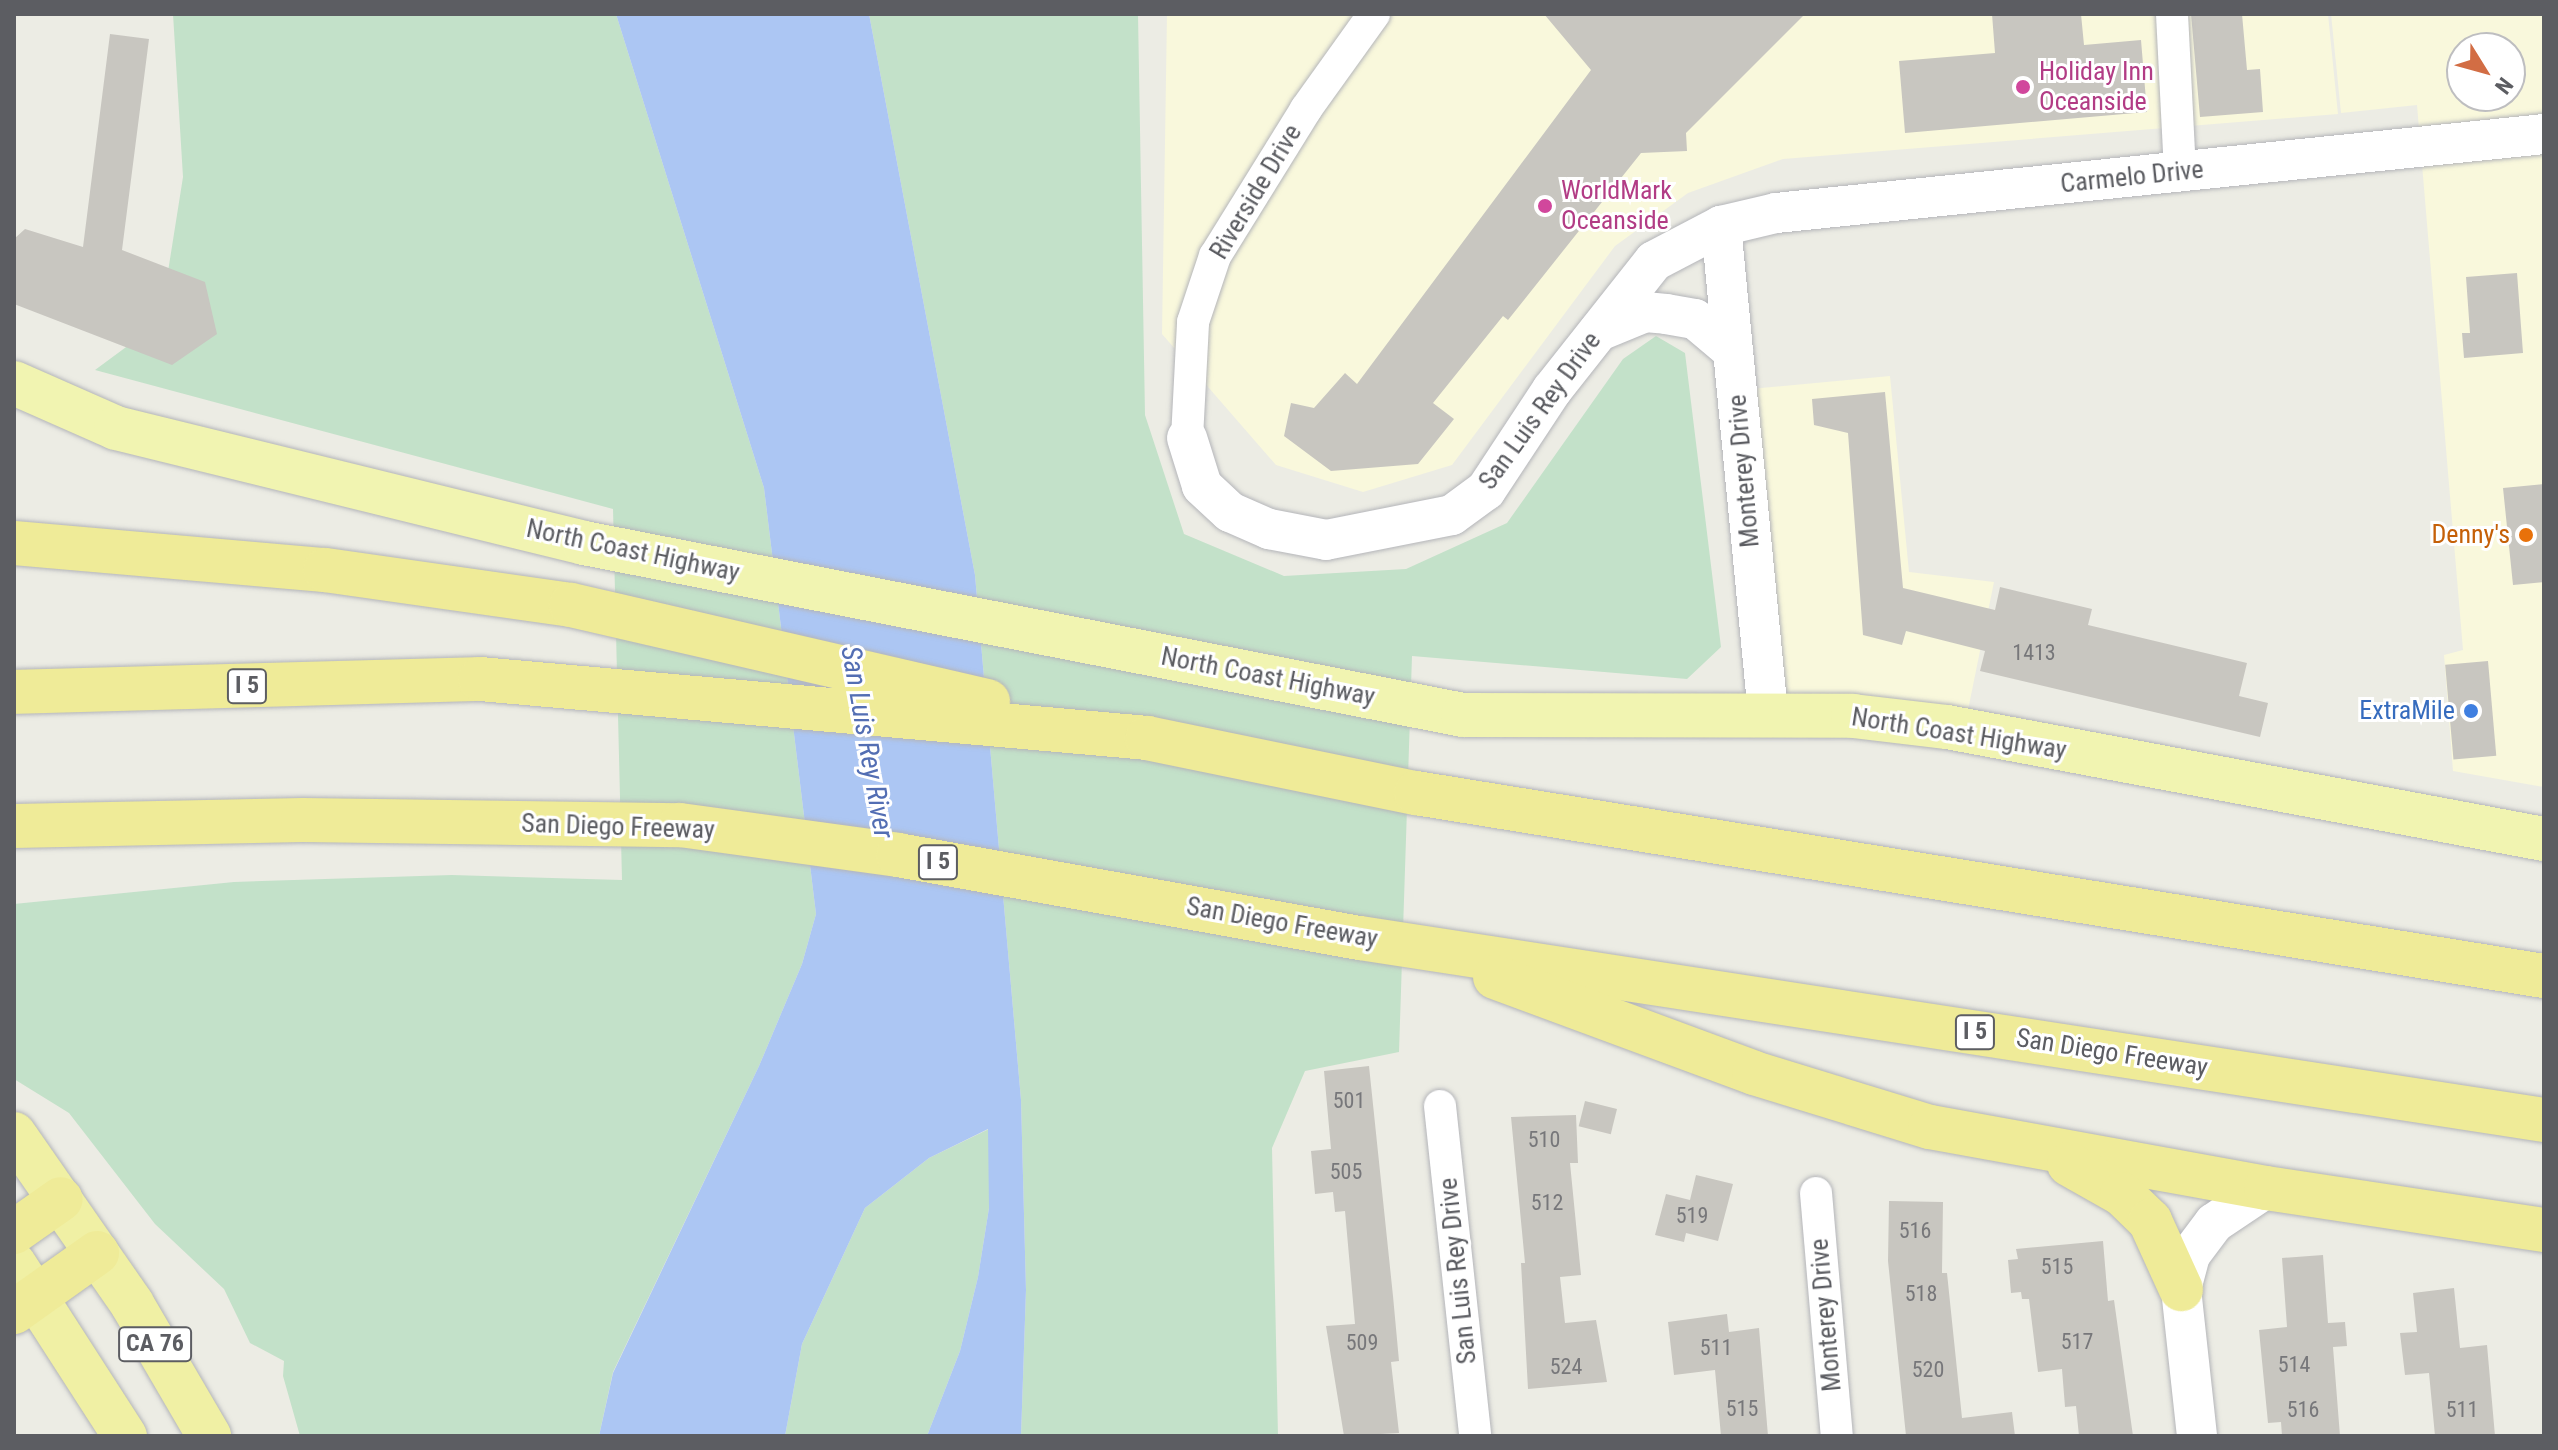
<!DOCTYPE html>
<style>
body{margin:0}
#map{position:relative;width:2558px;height:1450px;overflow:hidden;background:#ecece4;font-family:"Roboto Condensed",sans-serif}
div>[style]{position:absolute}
.commercial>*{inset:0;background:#f9f8dc}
.green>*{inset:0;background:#c3e1c9}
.water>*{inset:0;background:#acc6f3}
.building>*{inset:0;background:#c8c6c0;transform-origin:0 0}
.roads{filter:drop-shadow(0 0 2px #b4b5b9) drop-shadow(0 0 2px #b4b5b9)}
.minor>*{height:32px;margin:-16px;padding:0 16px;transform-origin:16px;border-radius:16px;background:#fff}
.tertiary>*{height:40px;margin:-20px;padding:0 20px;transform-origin:20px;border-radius:20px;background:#fff}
.primary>*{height:44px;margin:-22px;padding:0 22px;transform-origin:22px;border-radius:22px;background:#f1f4b1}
.trunk>*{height:44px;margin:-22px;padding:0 22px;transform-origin:22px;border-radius:22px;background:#f0f0a4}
.motorway>*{height:44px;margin:-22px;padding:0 22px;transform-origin:22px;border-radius:22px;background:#efeb98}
.dots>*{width:22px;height:22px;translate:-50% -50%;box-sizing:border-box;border:4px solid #fff;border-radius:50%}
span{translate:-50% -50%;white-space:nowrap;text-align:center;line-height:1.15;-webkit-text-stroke:6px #fff;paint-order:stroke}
.number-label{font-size:22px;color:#77777a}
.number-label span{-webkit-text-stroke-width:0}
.shield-label span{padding:2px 6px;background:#fff;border:2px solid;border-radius:6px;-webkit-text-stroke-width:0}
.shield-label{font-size:24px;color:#5c5d62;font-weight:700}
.hotel-label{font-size:26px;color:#b23c85}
.left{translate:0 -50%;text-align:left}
.street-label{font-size:26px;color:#5c5d62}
.food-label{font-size:26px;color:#c56008}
.right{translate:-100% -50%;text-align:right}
.shop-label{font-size:26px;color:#366cbe}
.water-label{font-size:28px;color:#536eb3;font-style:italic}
.frame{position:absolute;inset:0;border:16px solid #5c5d62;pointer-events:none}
.north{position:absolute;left:2446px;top:32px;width:80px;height:80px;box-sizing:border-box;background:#fff;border:2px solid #bebec0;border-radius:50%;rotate:127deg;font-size:22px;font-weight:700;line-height:32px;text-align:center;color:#5c5d62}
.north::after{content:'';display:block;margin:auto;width:28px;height:36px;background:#d26d44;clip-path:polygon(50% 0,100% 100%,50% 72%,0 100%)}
</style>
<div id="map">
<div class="commercial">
<div style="clip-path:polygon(1167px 14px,2328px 14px,2338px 114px,1783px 159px,1688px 193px,1615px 246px,1452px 465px,1363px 492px,1276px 465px,1162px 334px)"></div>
<div style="clip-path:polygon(evenodd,2331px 14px,2544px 14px,2544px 787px,2453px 771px,2444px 655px,2463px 650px,2417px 105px,2341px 113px,2331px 14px,2462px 48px,2510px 48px,2510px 96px,2462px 96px,2462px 48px)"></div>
<div style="clip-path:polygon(1890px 376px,1909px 572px,1994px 582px,1968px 710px,1777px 692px,1750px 389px)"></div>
</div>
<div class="green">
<div style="clip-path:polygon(173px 14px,616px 14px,764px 488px,816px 914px,802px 964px,759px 1066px,613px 1372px,599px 1436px,300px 1436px,283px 1376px,284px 1361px,250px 1343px,224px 1289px,155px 1224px,69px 1113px,14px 1079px,14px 904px,234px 882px,452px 875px,622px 880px,613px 509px,95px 370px,160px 322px,183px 177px)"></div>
<div style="clip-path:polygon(869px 14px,1138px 14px,1145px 415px,1184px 534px,1284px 576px,1406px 569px,1507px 523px,1623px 359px,1656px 336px,1685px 353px,1721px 647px,1687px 679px,1412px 656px,1399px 1052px,1305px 1071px,1272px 1148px,1278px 1436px,1021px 1436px,1026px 1290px,1021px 1100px,975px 575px)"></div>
<div style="clip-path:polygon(989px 1129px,989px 1208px,978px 1277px,960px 1351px,927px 1436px,785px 1436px,802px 1344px,865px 1208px,929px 1158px)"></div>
</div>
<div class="water">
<div style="clip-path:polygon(616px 14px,869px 14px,975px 575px,1021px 1100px,1026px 1290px,1021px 1436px,927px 1436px,960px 1351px,978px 1277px,989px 1208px,988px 1129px,929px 1158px,865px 1208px,802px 1344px,785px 1436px,599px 1436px,613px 1373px,759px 1066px,802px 964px,816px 914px,764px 488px)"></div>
</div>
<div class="building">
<div style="clip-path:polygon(1544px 14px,1805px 14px,1686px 133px,1687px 151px,1641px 153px,1508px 320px,1503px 316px,1433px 403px,1454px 419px,1418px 464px,1331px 471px,1284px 436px,1291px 403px,1314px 408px,1345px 373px,1357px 384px,1591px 70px)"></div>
<div style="clip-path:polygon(1992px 14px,2081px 14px,2084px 45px,2141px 40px,2147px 112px,1905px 133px,1899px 61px,1995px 53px)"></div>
<div style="clip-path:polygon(2191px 14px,2242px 14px,2247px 70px,2260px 69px,2263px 112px,2200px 117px)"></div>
<div style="clip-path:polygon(110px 34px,149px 39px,122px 250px,205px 282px,217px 334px,172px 365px,14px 304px,14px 239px,25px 229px,83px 247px)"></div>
<div style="clip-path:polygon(2517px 273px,2523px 353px,2464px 358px,2462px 333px,2470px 333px,2466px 277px)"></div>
<div style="clip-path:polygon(1885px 392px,1903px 588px,1995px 610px,2000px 587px,2092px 609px,2088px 625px,2247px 663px,2239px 696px,2268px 703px,2260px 737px,1980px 671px,1985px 651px,1906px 631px,1902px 645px,1863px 635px,1848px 433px,1814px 425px,1812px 399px)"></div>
<div style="clip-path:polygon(2544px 484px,2544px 582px,2513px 585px,2503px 488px)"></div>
<div style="left:2488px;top:661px;width:95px;height:43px;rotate:85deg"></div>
<div style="clip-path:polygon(1369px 1066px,1393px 1296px,1399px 1361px,1391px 1362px,1399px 1433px,1344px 1436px,1326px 1326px,1355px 1324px,1345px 1211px,1335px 1212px,1333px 1192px,1315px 1194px,1311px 1151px,1331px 1149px,1324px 1071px)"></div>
<div style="left:1585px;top:1101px;width:33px;height:26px;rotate:14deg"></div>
<div style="clip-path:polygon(1576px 1115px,1578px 1163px,1570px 1163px,1581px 1275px,1560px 1277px,1565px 1323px,1596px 1320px,1607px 1382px,1528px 1389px,1521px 1263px,1525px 1263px,1511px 1117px)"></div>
<div style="clip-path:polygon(1696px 1175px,1733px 1184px,1718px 1241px,1686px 1233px,1684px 1242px,1655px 1235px,1666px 1194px,1690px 1200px)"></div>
<div style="clip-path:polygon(1889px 1201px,1943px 1202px,1942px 1273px,1947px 1273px,1962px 1418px,2012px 1412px,2015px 1436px,1906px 1436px,1888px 1261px)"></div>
<div style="clip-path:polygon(2103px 1241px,2108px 1301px,2114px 1300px,2133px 1436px,2079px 1436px,2076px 1406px,2065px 1407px,2062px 1369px,2038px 1372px,2029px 1299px,2022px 1299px,2021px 1292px,2011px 1293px,2008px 1260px,2018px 1259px,2016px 1249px)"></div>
<div style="clip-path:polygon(2323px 1255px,2328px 1323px,2345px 1322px,2347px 1346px,2333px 1347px,2340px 1436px,2282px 1436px,2281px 1422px,2268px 1423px,2259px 1330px,2287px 1327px,2282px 1258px)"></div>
<div style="clip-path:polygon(2454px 1288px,2460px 1348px,2487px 1345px,2495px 1436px,2435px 1436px,2429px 1373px,2405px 1375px,2400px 1333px,2417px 1332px,2413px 1293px)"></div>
<div style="clip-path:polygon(1727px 1314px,1729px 1332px,1759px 1328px,1768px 1436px,1721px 1436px,1715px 1370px,1674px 1375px,1668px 1322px)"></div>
</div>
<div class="roads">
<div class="minor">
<div style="left:2172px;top:14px;width:158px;rotate:87.1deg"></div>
<div style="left:1187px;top:438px;width:116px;rotate:-87deg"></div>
<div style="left:1193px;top:322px;width:70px;rotate:-71.6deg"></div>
<div style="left:1215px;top:256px;width:173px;rotate:-58.2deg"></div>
<div style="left:1306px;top:109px;width:117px;rotate:-54.4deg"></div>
<div style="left:1440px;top:1106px;width:332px;rotate:83.9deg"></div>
<div style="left:1816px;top:1193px;width:244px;rotate:85.1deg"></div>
</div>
<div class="tertiary">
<div style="left:1721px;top:226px;width:491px;rotate:84.5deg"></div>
<div style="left:1599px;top:331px;width:50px;rotate:-22.4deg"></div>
<div style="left:1645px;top:312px;width:21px;rotate:5deg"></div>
<div style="left:1666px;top:314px;width:29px;rotate:10deg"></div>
<div style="left:1695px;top:319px;width:50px;rotate:40.1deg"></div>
<div style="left:1187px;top:438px;width:50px;rotate:72.6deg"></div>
<div style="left:1202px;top:486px;width:38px;rotate:43deg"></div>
<div style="left:1230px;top:512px;width:43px;rotate:23.6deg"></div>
<div style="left:1269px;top:529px;width:58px;rotate:10.9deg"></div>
<div style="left:1326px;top:540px;width:128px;rotate:-11.2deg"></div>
<div style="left:1452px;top:515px;width:42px;rotate:-36.3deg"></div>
<div style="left:1486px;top:490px;width:120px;rotate:-56.6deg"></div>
<div style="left:1552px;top:390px;width:164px;rotate:-51.7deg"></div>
<div style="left:1654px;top:261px;width:76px;rotate:-27.6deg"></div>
<div style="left:1721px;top:226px;width:57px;rotate:-13.3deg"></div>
<div style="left:1776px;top:213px;width:772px;rotate:-5.87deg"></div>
<div style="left:2197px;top:1436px;width:148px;rotate:-96.2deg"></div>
<div style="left:2181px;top:1289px;width:35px;rotate:-75deg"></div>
<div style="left:2190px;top:1255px;width:40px;rotate:-53deg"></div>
<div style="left:2214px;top:1223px;width:63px;rotate:-33.9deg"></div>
</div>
<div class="primary">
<div style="left:14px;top:383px;width:111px;rotate:23.8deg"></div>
<div style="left:116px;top:428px;width:482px;rotate:13.8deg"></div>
<div style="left:584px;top:543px;width:896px;rotate:11.07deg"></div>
<div style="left:1463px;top:715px;width:390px;rotate:0.1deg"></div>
<div style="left:1853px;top:716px;width:95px;rotate:6.7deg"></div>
<div style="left:1947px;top:727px;width:607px;rotate:10.63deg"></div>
</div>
<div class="trunk">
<div style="left:14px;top:1134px;width:207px;rotate:55.2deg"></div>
<div style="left:132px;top:1304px;width:153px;rotate:59.7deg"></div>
<div style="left:14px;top:1264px;width:205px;rotate:57.2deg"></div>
</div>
<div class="motorway">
<div style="left:14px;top:543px;width:312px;rotate:5deg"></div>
<div style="left:325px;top:570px;width:248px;rotate:8.1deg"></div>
<div style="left:571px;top:605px;width:428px;rotate:13deg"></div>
<div style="left:14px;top:692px;width:466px;rotate:-1.6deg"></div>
<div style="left:480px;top:679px;width:670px;rotate:5.05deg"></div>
<div style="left:1147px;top:738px;width:275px;rotate:11.6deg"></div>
<div style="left:1416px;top:793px;width:1143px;rotate:9.22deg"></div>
<div style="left:14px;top:826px;width:289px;rotate:-1.2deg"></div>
<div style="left:303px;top:820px;width:377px;rotate:0.8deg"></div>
<div style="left:680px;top:825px;width:220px;rotate:7.8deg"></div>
<div style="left:898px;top:855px;width:469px;rotate:10.2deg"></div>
<div style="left:1360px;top:938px;width:1198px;rotate:8.74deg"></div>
<div style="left:1495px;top:977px;width:276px;rotate:20.3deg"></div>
<div style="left:1754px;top:1073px;width:184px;rotate:17.1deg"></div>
<div style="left:1930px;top:1127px;width:341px;rotate:10.3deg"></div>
<div style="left:2266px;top:1188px;width:281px;rotate:8.6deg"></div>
<div style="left:2069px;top:1164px;width:61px;rotate:29.5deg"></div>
<div style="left:2122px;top:1194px;width:39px;rotate:44deg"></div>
<div style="left:2150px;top:1221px;width:75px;rotate:65.5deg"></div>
<div style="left:14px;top:1232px;width:57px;rotate:-35.1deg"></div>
<div style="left:14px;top:1312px;width:102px;rotate:-35.4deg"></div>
</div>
</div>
<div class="dots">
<div style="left:2023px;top:87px;background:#d1479c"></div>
<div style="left:1545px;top:206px;background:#d1479c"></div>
<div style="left:2526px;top:535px;background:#e8710a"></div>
<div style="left:2471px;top:711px;background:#3f7fe0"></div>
</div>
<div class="number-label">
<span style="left:2034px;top:653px">1413</span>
<span style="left:1349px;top:1101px">501</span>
<span style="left:1544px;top:1140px">510</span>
<span style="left:1346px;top:1172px">505</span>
<span style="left:1547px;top:1203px">512</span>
<span style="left:1692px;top:1216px">519</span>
<span style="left:1915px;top:1231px">516</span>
<span style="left:2057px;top:1267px">515</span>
<span style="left:1921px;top:1294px">518</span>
<span style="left:2077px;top:1342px">517</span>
<span style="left:1362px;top:1343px">509</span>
<span style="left:1716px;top:1348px">511</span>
<span style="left:2294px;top:1365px">514</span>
<span style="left:1566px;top:1367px">524</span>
<span style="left:1928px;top:1370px">520</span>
<span style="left:1742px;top:1409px">515</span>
<span style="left:2303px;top:1410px">516</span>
<span style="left:2462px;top:1410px">511</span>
</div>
<div class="shield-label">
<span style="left:247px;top:686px">I 5</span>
<span style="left:938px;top:862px">I 5</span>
<span style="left:1975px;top:1032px">I 5</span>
<span style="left:155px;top:1344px">CA 76</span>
</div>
<div class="hotel-label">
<span class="left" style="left:2039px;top:87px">Holiday Inn<br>Oceanside</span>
<span class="left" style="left:1561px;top:206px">WorldMark<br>Oceanside</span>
</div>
<div class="street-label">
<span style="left:2132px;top:177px;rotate:-6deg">Carmelo Drive</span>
<span style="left:1256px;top:192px;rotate:-59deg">Riverside Drive</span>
<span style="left:1540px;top:411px;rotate:-54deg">San Luis Rey Drive</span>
<span style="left:1744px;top:471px;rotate:-95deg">Monterey Drive</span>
<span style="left:633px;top:551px;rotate:12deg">North Coast Highway</span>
<span style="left:1268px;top:677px;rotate:11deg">North Coast Highway</span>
<span style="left:1959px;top:734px;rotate:9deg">North Coast Highway</span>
<span style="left:618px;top:827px;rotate:2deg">San Diego Freeway</span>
<span style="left:1282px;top:923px;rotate:10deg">San Diego Freeway</span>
<span style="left:2112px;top:1053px;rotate:9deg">San Diego Freeway</span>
<span style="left:1458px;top:1271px;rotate:-96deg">San Luis Rey Drive</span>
<span style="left:1826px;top:1315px;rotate:-95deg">Monterey Drive</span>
</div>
<div class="food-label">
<span class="right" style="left:2510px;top:535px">Denny's</span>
</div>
<div class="shop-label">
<span class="right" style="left:2455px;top:711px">ExtraMile</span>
</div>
<div class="water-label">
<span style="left:867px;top:742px;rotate:80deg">San Luis Rey River</span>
</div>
<div class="frame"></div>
<div class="north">N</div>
</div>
